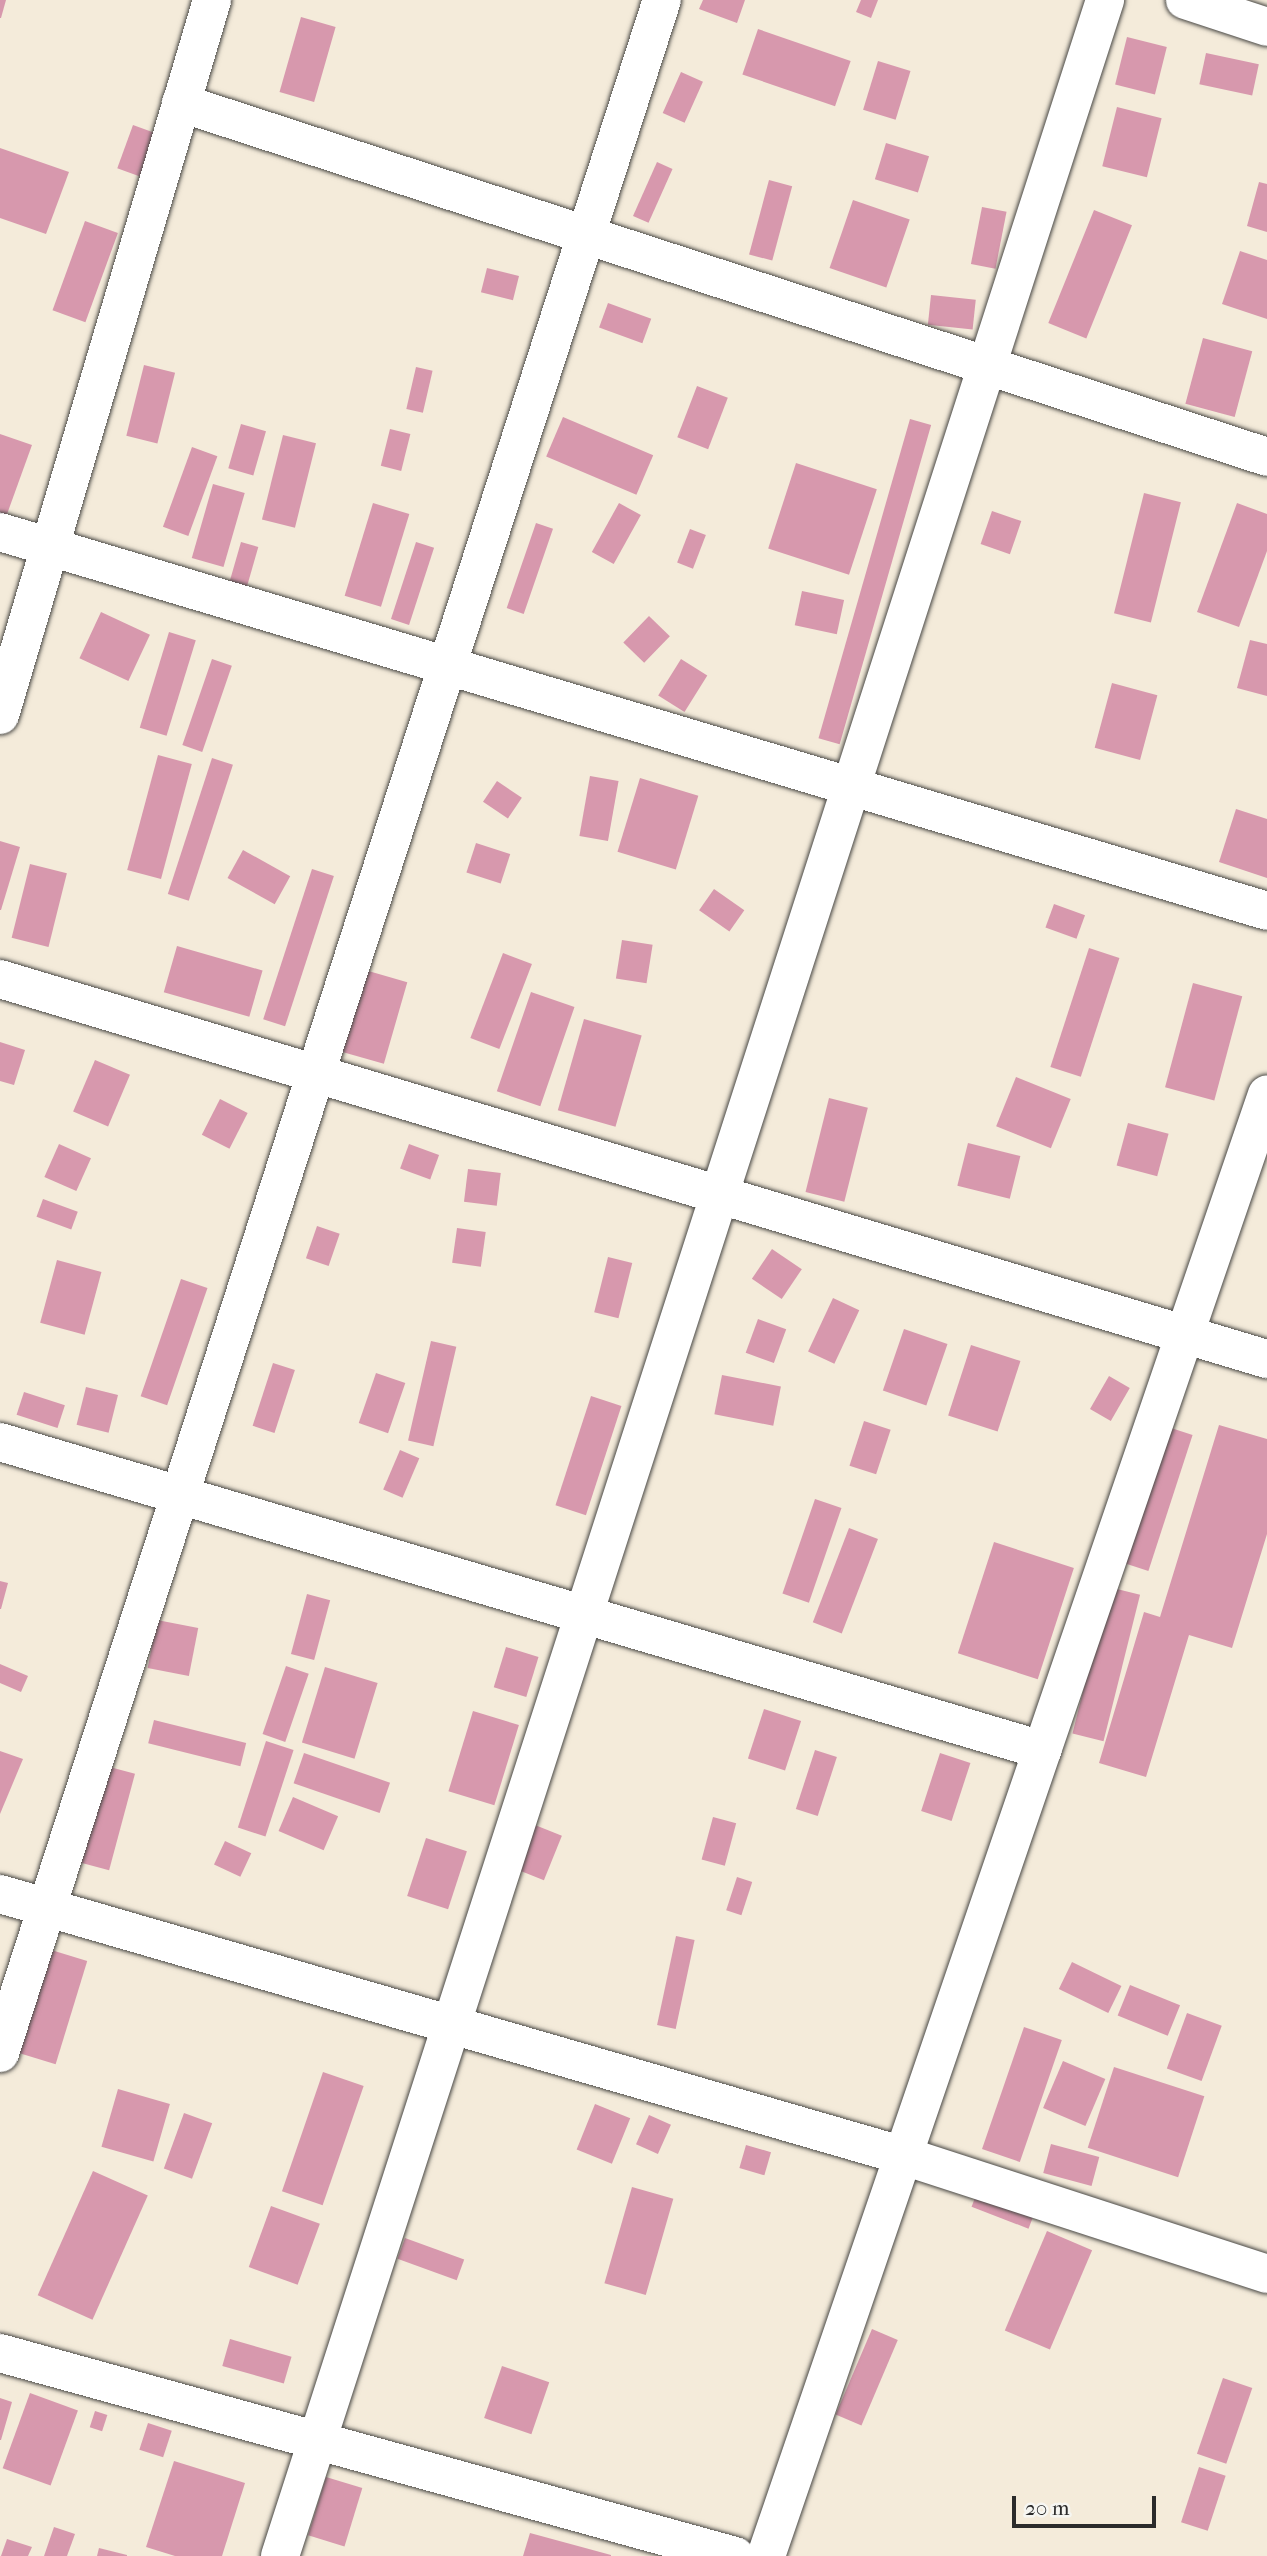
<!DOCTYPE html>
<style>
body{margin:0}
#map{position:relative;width:1267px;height:2556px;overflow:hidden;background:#f4ebda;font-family:"IM FELL French Canon",serif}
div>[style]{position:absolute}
.building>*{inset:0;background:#d798ad;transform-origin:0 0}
.roads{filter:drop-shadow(0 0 2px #494845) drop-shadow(0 0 2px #494845)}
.minor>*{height:38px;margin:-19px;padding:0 19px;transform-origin:19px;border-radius:19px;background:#fff}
span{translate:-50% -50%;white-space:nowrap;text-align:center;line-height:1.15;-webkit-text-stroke:5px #f6f6f2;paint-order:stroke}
.scale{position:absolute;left:1012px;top:2496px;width:144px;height:32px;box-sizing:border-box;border:4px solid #2b2b2b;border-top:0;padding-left:9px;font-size:21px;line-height:24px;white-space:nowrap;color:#2b2b2b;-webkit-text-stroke:5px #f6f6f2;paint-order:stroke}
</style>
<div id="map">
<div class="building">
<div style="clip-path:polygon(0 0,6px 0,1px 18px,0 18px)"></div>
<div style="clip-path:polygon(703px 0,745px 0,737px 23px,699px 9px)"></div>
<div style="clip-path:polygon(861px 0,878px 0,871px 18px,856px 12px)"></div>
<div style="left:301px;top:17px;width:36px;height:78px;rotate:16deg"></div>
<div style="left:758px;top:29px;width:98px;height:48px;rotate:19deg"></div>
<div style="left:1127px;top:37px;width:41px;height:49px;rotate:14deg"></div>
<div style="left:1206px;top:53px;width:54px;height:32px;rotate:12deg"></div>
<div style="left:878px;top:61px;width:34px;height:51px;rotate:17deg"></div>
<div style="left:681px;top:72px;width:24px;height:45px;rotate:24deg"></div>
<div style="left:1117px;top:107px;width:46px;height:61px;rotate:14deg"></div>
<div style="left:133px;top:125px;width:30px;height:46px;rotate:20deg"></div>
<div style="left:886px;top:143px;width:45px;height:38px;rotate:17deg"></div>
<div style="clip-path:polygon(0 148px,69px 172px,46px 234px,0 218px)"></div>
<div style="left:657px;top:162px;width:17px;height:59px;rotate:24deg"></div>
<div style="left:769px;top:180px;width:24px;height:77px;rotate:15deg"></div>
<div style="clip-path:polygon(1259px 182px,1267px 184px,1267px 232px,1247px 226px)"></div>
<div style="left:853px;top:200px;width:60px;height:72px;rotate:19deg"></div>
<div style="left:982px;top:207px;width:25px;height:58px;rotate:11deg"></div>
<div style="left:1094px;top:210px;width:41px;height:122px;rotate:22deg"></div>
<div style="left:85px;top:221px;width:35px;height:95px;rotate:20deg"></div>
<div style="clip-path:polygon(1240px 251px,1267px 260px,1267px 319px,1222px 304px)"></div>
<div style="left:487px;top:268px;width:33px;height:25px;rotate:14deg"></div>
<div style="left:931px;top:295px;width:45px;height:30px;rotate:6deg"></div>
<div style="left:608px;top:303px;width:46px;height:26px;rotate:20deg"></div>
<div style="left:1203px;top:338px;width:51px;height:68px;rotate:15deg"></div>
<div style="left:144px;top:365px;width:32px;height:73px;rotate:14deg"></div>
<div style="left:416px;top:367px;width:17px;height:43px;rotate:13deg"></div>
<div style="left:697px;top:386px;width:33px;height:55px;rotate:21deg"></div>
<div style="left:563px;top:417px;width:98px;height:43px;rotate:23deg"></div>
<div style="left:910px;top:419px;width:22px;height:332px;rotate:16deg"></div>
<div style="left:241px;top:424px;width:26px;height:46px;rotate:16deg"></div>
<div style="left:390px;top:429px;width:21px;height:38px;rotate:14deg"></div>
<div style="clip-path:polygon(0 434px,32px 445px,6px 517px,0 514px)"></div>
<div style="left:283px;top:435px;width:34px;height:87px;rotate:14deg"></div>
<div style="left:192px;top:447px;width:27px;height:85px;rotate:20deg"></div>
<div style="left:796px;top:463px;width:85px;height:90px;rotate:18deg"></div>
<div style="left:213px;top:484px;width:33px;height:77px;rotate:16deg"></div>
<div style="left:1144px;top:493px;width:38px;height:124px;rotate:14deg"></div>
<div style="left:373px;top:503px;width:38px;height:97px;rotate:17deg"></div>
<div style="left:619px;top:503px;width:25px;height:56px;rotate:29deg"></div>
<div style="clip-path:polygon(1237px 503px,1267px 514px,1267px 551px,1239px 627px,1197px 612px)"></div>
<div style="left:992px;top:511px;width:31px;height:35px;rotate:19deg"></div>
<div style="left:536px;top:523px;width:18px;height:90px;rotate:19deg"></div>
<div style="left:690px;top:529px;width:17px;height:36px;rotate:21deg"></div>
<div style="left:241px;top:542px;width:18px;height:50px;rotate:16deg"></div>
<div style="left:416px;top:542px;width:19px;height:81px;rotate:18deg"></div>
<div style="left:802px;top:591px;width:43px;height:35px;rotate:12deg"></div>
<div style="left:101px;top:612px;width:54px;height:51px;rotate:25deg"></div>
<div style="left:649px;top:616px;width:29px;height:37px;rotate:44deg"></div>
<div style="left:169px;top:632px;width:28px;height:100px;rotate:17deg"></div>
<div style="clip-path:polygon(1250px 640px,1267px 644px,1267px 696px,1237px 688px)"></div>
<div style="left:212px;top:659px;width:21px;height:91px;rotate:19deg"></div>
<div style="left:681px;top:659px;width:31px;height:43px;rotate:32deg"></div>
<div style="left:1112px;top:683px;width:47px;height:67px;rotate:15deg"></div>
<div style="left:158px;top:755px;width:35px;height:119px;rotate:15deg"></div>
<div style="left:212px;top:758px;width:22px;height:143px;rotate:18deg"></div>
<div style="left:590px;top:776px;width:29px;height:61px;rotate:10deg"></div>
<div style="left:640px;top:778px;width:61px;height:77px;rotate:17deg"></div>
<div style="left:497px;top:781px;width:30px;height:25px;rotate:34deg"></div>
<div style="clip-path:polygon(1236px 809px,1267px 819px,1267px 878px,1219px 862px)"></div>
<div style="clip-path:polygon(0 841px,20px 847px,1px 910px,0 910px)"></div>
<div style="left:476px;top:843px;width:36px;height:31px;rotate:18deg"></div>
<div style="left:243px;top:850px;width:54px;height:32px;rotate:29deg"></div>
<div style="left:30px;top:864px;width:38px;height:76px;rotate:14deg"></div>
<div style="left:312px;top:869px;width:23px;height:158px;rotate:18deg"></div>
<div style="left:714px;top:889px;width:37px;height:26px;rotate:35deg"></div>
<div style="left:1054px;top:904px;width:33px;height:25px;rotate:20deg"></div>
<div style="left:622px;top:940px;width:31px;height:39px;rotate:9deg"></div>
<div style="left:177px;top:946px;width:89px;height:48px;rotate:16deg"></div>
<div style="left:1089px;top:948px;width:32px;height:125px;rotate:18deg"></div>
<div style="left:503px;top:953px;width:31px;height:91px;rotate:21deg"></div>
<div style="left:365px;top:970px;width:44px;height:85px;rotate:16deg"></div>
<div style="left:1193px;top:983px;width:51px;height:108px;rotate:15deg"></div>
<div style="left:531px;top:992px;width:46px;height:105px;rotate:19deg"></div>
<div style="left:584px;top:1019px;width:60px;height:95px;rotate:16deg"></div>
<div style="clip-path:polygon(0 1042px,25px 1050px,14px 1085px,0 1081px)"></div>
<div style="left:95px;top:1060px;width:38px;height:56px;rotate:23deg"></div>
<div style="left:1016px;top:1077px;width:59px;height:53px;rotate:22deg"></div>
<div style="left:829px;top:1098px;width:40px;height:97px;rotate:14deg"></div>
<div style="left:220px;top:1099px;width:31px;height:40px;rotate:27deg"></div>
<div style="left:1128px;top:1123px;width:42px;height:44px;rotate:15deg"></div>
<div style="left:968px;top:1143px;width:54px;height:44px;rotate:14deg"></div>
<div style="left:59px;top:1144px;width:35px;height:36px;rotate:24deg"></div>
<div style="left:409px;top:1144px;width:32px;height:26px;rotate:20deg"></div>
<div style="left:468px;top:1169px;width:33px;height:33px;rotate:7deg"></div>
<div style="left:43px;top:1199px;width:37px;height:19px;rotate:20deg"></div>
<div style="left:317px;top:1226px;width:24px;height:34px;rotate:19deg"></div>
<div style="left:457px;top:1228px;width:29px;height:35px;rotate:8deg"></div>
<div style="left:772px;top:1249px;width:36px;height:36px;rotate:34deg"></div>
<div style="left:608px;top:1257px;width:25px;height:57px;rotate:14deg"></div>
<div style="left:57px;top:1260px;width:46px;height:65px;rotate:15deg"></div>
<div style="left:181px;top:1279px;width:28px;height:124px;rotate:19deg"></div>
<div style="left:833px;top:1298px;width:29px;height:59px;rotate:25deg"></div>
<div style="left:758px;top:1319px;width:30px;height:36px;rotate:20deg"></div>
<div style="left:904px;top:1329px;width:46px;height:65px;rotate:19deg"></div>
<div style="left:431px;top:1341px;width:26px;height:102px;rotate:13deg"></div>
<div style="left:971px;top:1345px;width:52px;height:74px;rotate:18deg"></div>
<div style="left:273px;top:1363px;width:23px;height:66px;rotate:18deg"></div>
<div style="left:376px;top:1373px;width:31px;height:53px;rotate:19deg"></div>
<div style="left:722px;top:1375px;width:60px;height:40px;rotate:11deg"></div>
<div style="left:1109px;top:1376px;width:24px;height:38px;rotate:30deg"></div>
<div style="left:86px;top:1387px;width:33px;height:39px;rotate:14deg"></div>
<div style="left:24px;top:1392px;width:43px;height:24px;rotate:18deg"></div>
<div style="left:591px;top:1396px;width:32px;height:115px;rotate:18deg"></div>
<div style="left:864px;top:1421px;width:28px;height:47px;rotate:18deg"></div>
<div style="clip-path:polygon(1219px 1425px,1267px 1439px,1267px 1534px,1232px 1648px,1189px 1635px,1146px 1777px,1099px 1763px,1144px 1612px,1160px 1617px)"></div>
<div style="left:1165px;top:1426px;width:29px;height:143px;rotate:18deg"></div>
<div style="left:400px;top:1450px;width:21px;height:43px;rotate:23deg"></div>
<div style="left:815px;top:1499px;width:28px;height:100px;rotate:19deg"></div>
<div style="left:849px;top:1528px;width:31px;height:101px;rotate:21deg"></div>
<div style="left:994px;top:1542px;width:84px;height:117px;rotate:18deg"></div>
<div style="clip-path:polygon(0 1581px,8px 1583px,1px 1609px,0 1609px)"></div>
<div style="left:1109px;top:1587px;width:32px;height:151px;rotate:14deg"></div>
<div style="left:307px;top:1594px;width:24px;height:62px;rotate:15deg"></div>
<div style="left:157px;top:1620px;width:42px;height:49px;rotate:11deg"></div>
<div style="left:506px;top:1647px;width:34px;height:42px;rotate:17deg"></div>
<div style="clip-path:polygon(0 1664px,28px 1676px,21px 1692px,0 1683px)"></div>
<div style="left:286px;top:1666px;width:24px;height:72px;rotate:19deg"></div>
<div style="left:325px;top:1667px;width:55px;height:79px;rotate:17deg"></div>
<div style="left:764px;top:1709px;width:39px;height:52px;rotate:18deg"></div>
<div style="left:473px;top:1711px;width:48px;height:84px;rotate:17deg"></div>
<div style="left:154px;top:1720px;width:95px;height:24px;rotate:14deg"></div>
<div style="left:266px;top:1741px;width:29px;height:91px;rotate:18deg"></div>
<div style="left:815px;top:1750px;width:23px;height:62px;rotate:18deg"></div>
<div style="clip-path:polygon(0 1751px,23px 1759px,0 1814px)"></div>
<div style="left:304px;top:1753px;width:91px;height:32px;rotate:19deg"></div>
<div style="left:940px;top:1753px;width:32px;height:61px;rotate:18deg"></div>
<div style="left:106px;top:1766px;width:30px;height:100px;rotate:15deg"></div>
<div style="left:293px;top:1797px;width:49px;height:37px;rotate:23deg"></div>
<div style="left:713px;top:1817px;width:24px;height:44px;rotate:15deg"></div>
<div style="left:535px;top:1825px;width:29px;height:48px;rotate:22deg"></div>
<div style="left:426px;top:1838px;width:43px;height:61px;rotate:18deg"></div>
<div style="left:225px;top:1841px;width:29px;height:26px;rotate:25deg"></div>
<div style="left:737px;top:1877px;width:16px;height:35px;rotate:18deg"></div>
<div style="left:676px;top:1936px;width:19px;height:91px;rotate:12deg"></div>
<div style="left:48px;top:1949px;width:41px;height:108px;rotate:17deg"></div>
<div style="left:1072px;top:1962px;width:55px;height:30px;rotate:26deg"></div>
<div style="left:1130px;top:1985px;width:54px;height:33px;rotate:22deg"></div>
<div style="left:1187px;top:2013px;width:37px;height:59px;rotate:20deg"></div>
<div style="left:1024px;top:2027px;width:40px;height:129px;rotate:19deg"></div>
<div style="left:1063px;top:2061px;width:46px;height:51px;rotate:23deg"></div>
<div style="left:1114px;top:2067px;width:95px;height:85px;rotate:18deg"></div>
<div style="left:323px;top:2072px;width:43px;height:126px;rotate:19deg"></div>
<div style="left:118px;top:2089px;width:54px;height:60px;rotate:16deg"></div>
<div style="left:595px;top:2104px;width:38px;height:49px;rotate:22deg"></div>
<div style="left:184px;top:2113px;width:30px;height:59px;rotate:20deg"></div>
<div style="left:649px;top:2115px;width:24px;height:32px;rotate:24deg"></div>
<div style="left:1051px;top:2144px;width:50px;height:30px;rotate:15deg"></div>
<div style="left:746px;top:2145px;width:26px;height:24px;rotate:16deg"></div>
<div style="left:93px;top:2171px;width:60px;height:136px;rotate:24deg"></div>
<div style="left:632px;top:2187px;width:43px;height:100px;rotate:16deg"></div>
<div style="left:978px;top:2190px;width:61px;height:18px;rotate:21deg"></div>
<div style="left:271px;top:2206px;width:52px;height:65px;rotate:20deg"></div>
<div style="left:1047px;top:2231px;width:49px;height:108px;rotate:23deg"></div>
<div style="left:405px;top:2238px;width:63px;height:22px;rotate:20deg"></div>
<div style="left:872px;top:2329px;width:28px;height:93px;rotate:23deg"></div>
<div style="left:230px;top:2339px;width:64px;height:28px;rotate:16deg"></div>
<div style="left:502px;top:2366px;width:50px;height:55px;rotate:19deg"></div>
<div style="left:1223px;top:2378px;width:31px;height:80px;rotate:19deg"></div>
<div style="left:30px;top:2393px;width:51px;height:80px;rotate:20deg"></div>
<div style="clip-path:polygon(0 2398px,12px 2402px,1px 2440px,0 2440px)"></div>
<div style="left:95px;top:2411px;width:13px;height:17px;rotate:18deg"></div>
<div style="left:148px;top:2423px;width:25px;height:28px;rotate:18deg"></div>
<div style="clip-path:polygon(174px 2461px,245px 2483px,222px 2556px,175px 2556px,146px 2547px)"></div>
<div style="left:1199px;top:2467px;width:28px;height:58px;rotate:18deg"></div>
<div style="left:326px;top:2477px;width:38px;height:61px;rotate:17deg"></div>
<div style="clip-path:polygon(54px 2527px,75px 2534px,67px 2556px,44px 2556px)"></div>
<div style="clip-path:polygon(530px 2533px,611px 2555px,611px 2556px,523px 2556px)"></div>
<div style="clip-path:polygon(7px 2539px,32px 2547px,28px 2556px,1px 2556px)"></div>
<div style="clip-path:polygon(99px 2548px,127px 2555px,127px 2556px,97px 2556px)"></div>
</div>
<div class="roads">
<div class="minor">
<div style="left:1185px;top:0;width:86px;rotate:18.2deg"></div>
<div style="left:181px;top:103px;width:1142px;rotate:18.05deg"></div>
<div style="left:0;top:532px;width:1322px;rotate:16.65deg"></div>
<div style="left:0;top:715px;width:746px;rotate:-73.48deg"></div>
<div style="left:0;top:979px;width:1323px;rotate:16.7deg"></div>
<div style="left:0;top:1442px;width:1087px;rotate:16.47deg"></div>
<div style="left:0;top:1894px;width:941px;rotate:16.16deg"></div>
<div style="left:904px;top:2156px;width:382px;rotate:18deg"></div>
<div style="left:0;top:2053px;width:2157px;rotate:-72.13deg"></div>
<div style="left:0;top:2353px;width:763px;rotate:15.44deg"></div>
<div style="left:280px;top:2556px;width:2686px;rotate:-72.11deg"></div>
<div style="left:766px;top:2556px;width:1545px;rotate:-71.08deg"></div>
</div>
</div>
<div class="scale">20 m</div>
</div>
